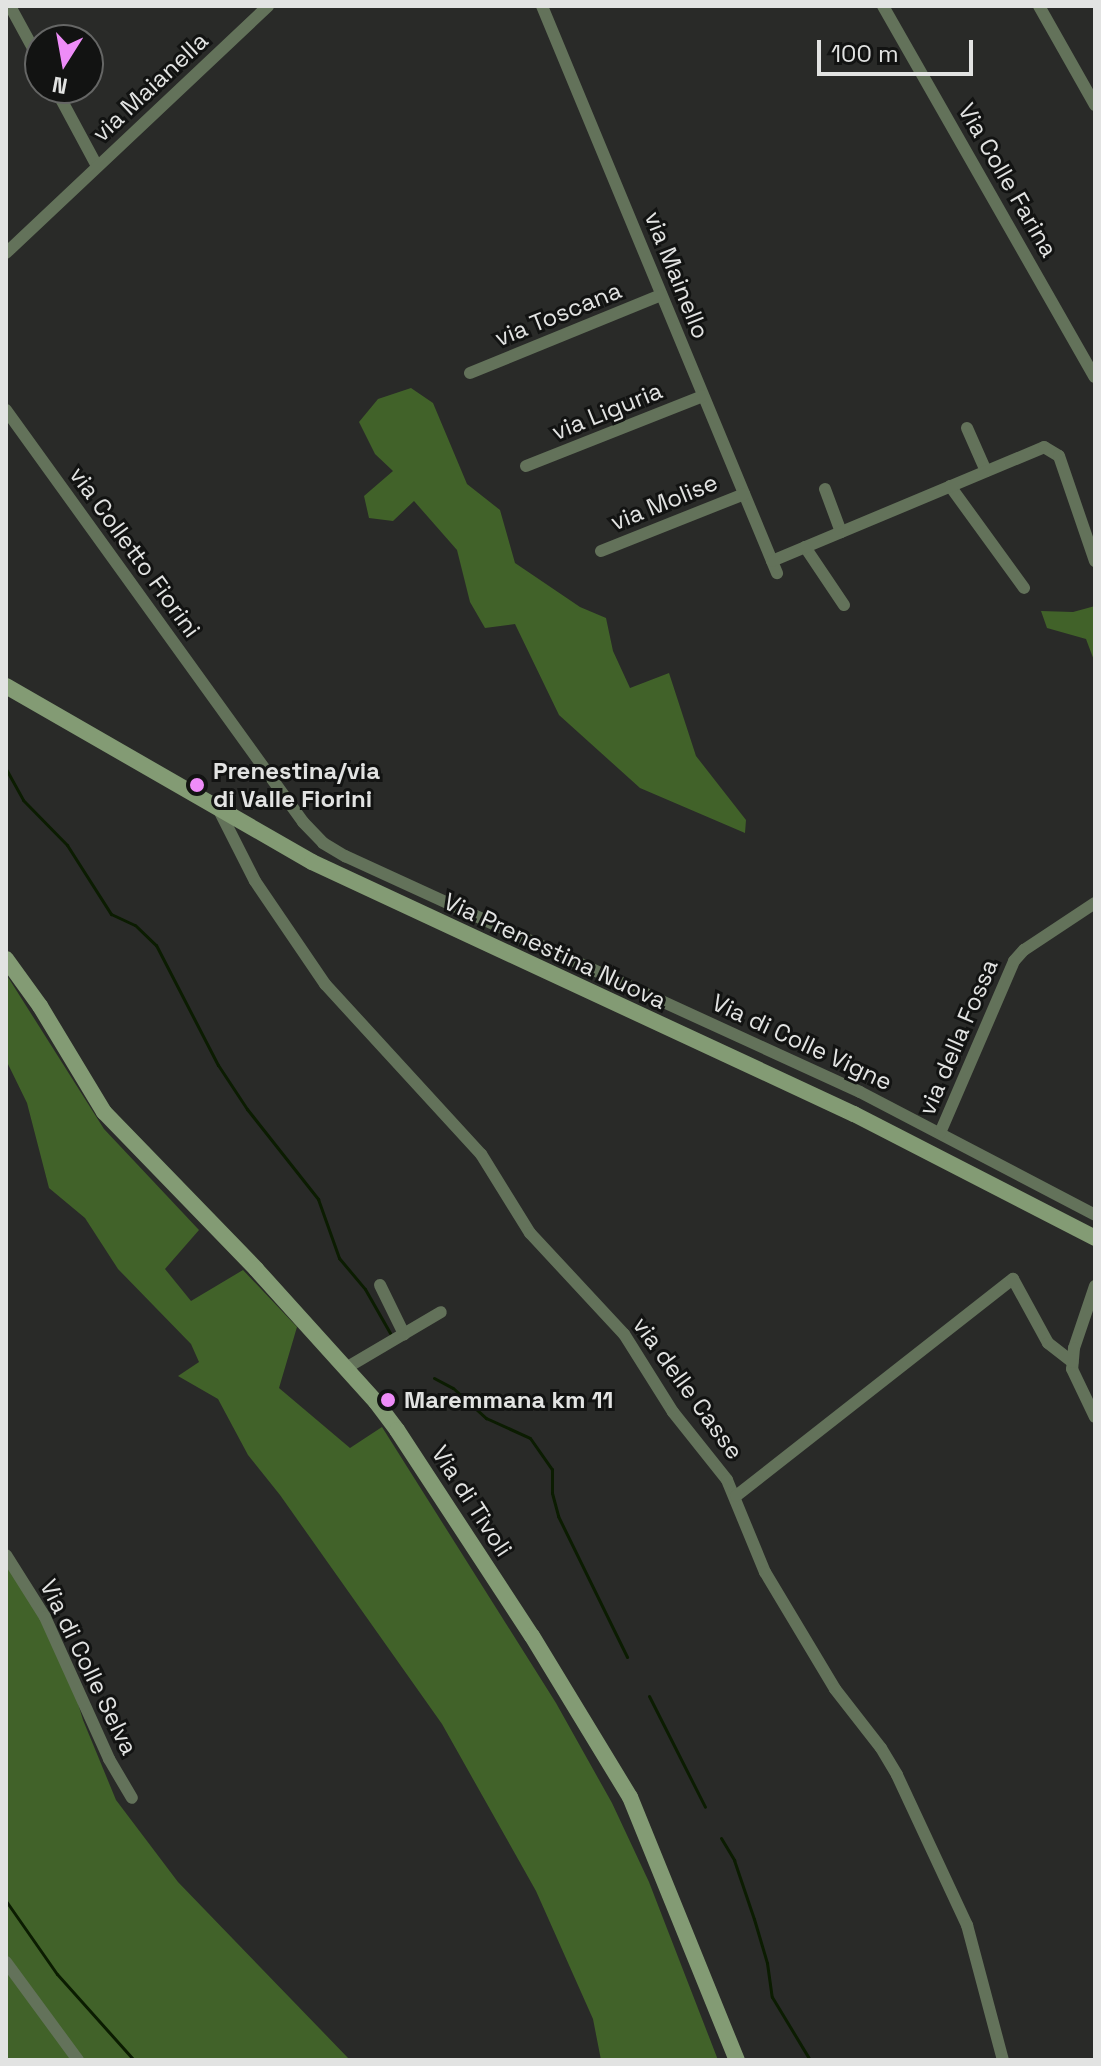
<!DOCTYPE html>
<style>
body{margin:0}
#map{position:relative;width:1101px;height:2066px;overflow:hidden;background:#292a28;font-family:"Space Grotesk",sans-serif}
div>[style]{position:absolute}
.forest>*{inset:0;background:#416229}
.stream>*{height:3px;margin:-1.5px;padding:0 1.5px;transform-origin:1.5px;border-radius:1.5px;background:#0b1c01}
.minor>*{height:12px;margin:-6px;padding:0 6px;transform-origin:6px;border-radius:6px;background:#63725a}
.secondary>*{height:16px;margin:-8px;padding:0 8px;transform-origin:8px;border-radius:8px;background:#839b74}
.dots>*{width:22px;height:22px;translate:-50% -50%;box-sizing:border-box;border:4px solid #121312;border-radius:50%}
span{translate:-50% -50%;white-space:nowrap;text-align:center;line-height:1.15;-webkit-text-stroke:6px #121312;paint-order:stroke}
.street-label{font-size:24px;color:#e2e3e2}
.poi-label{font-size:24px;color:#e2e3e2;font-weight:700}
.left{translate:0 -50%;text-align:left}
.frame{position:absolute;inset:0;border:8px solid #e2e3e2;pointer-events:none}
.north{position:absolute;left:24px;top:24px;width:80px;height:80px;box-sizing:border-box;background:#121312;border:2px solid #656665;border-radius:50%;rotate:191deg;font-size:22px;font-weight:700;line-height:32px;text-align:center;color:#e2e3e2}
.north::after{content:'';display:block;margin:auto;width:28px;height:36px;background:#ee8cf8;clip-path:polygon(50% 0,100% 100%,50% 72%,0 100%)}
.scale{position:absolute;left:817px;top:40px;width:156px;height:36px;box-sizing:border-box;border:4px solid #e2e3e2;border-top:0;padding-left:10px;font-size:24px;line-height:28px;white-space:nowrap;color:#e2e3e2;-webkit-text-stroke:6px #121312;paint-order:stroke}
</style>
<div id="map">
<div class="forest">
<div style="clip-path:polygon(411px 388px,433px 403px,467px 484px,500px 510px,515px 563px,580px 607px,606px 618px,613px 651px,630px 688px,669px 673px,696px 756px,746px 820px,745px 833px,640px 788px,559px 715px,515px 624px,485px 628px,470px 602px,457px 550px,414px 501px,393px 521px,369px 518px,364px 496px,393px 471px,375px 454px,359px 422px,378px 399px)"></div>
<div style="clip-path:polygon(1095px 606px,1095px 663px,1086px 639px,1047px 628px,1041px 611px,1073px 612px)"></div>
<div style="clip-path:polygon(6px 974px,104px 1129px,199px 1230px,165px 1269px,191px 1301px,243px 1270px,297px 1327px,279px 1388px,350px 1448px,382px 1427px,556px 1703px,612px 1803px,649px 1882px,718px 2060px,601px 2060px,593px 2019px,536px 1891px,442px 1724px,280px 1495px,248px 1455px,218px 1399px,178px 1376px,199px 1362px,191px 1344px,118px 1269px,85px 1218px,49px 1188px,27px 1103px,6px 1060px)"></div>
<div style="clip-path:polygon(6px 1562px,63px 1654px,83px 1720px,116px 1800px,178px 1882px,350px 2060px,6px 2060px)"></div>
</div>
<div class="stream">
<div style="left:6px;top:769px;width:35px;rotate:61deg"></div>
<div style="left:23px;top:800px;width:63px;rotate:45.6deg"></div>
<div style="left:67px;top:845px;width:82px;rotate:57.5deg"></div>
<div style="left:111px;top:914px;width:26px;rotate:25deg"></div>
<div style="left:135px;top:925px;width:29px;rotate:44deg"></div>
<div style="left:156px;top:945px;width:135px;rotate:62.7deg"></div>
<div style="left:218px;top:1065px;width:53px;rotate:56.6deg"></div>
<div style="left:247px;top:1109px;width:115px;rotate:51.7deg"></div>
<div style="left:318px;top:1199px;width:63px;rotate:70.4deg"></div>
<div style="left:339px;top:1258px;width:40px;rotate:50deg"></div>
<div style="left:365px;top:1289px;width:51px;rotate:60.4deg"></div>
<div style="left:434px;top:1378px;width:21px;rotate:28deg"></div>
<div style="left:453px;top:1388px;width:45px;rotate:42.3deg"></div>
<div style="left:486px;top:1418px;width:48px;rotate:24.4deg"></div>
<div style="left:530px;top:1438px;width:38px;rotate:55deg"></div>
<div style="left:552px;top:1469px;width:24px;rotate:90deg"></div>
<div style="left:552px;top:1493px;width:24px;rotate:75deg"></div>
<div style="left:558px;top:1516px;width:157px;rotate:63.9deg"></div>
<div style="left:649px;top:1696px;width:124px;rotate:63.2deg"></div>
<div style="left:721px;top:1838px;width:26px;rotate:59deg"></div>
<div style="left:734px;top:1860px;width:62px;rotate:71.3deg"></div>
<div style="left:754px;top:1919px;width:46px;rotate:73.5deg"></div>
<div style="left:767px;top:1963px;width:34px;rotate:82deg"></div>
<div style="left:772px;top:1997px;width:74px;rotate:58.9deg"></div>
<div style="left:6px;top:1901px;width:89px;rotate:55.1deg"></div>
<div style="left:57px;top:1974px;width:115px;rotate:48.2deg"></div>
</div>
<div class="minor">
<div style="left:10px;top:6px;width:63px;rotate:61.4deg"></div>
<div style="left:542px;top:6px;width:614px;rotate:67.49deg"></div>
<div style="left:883px;top:6px;width:427px;rotate:60.3deg"></div>
<div style="left:1039px;top:6px;width:114px;rotate:60.5deg"></div>
<div style="left:55px;top:88px;width:89px;rotate:61.7deg"></div>
<div style="left:6px;top:253px;width:360px;rotate:-43.3deg"></div>
<div style="left:470px;top:373px;width:206px;rotate:-22.2deg"></div>
<div style="left:6px;top:410px;width:508px;rotate:54.21deg"></div>
<div style="left:303px;top:822px;width:29px;rotate:46deg"></div>
<div style="left:323px;top:843px;width:26px;rotate:31deg"></div>
<div style="left:345px;top:856px;width:566px;rotate:24.62deg"></div>
<div style="left:860px;top:1092px;width:265px;rotate:27.6deg"></div>
<div style="left:967px;top:428px;width:47px;rotate:66.2deg"></div>
<div style="left:526px;top:466px;width:190px;rotate:-21.6deg"></div>
<div style="left:950px;top:486px;width:126px;rotate:54deg"></div>
<div style="left:825px;top:489px;width:46px;rotate:69.6deg"></div>
<div style="left:805px;top:547px;width:70px;rotate:56.1deg"></div>
<div style="left:601px;top:551px;width:154px;rotate:-21.7deg"></div>
<div style="left:772px;top:561px;width:295px;rotate:-22.7deg"></div>
<div style="left:1044px;top:447px;width:17px;rotate:31deg"></div>
<div style="left:1059px;top:456px;width:111px;rotate:71.1deg"></div>
<div style="left:220px;top:812px;width:77px;rotate:63.1deg"></div>
<div style="left:255px;top:881px;width:125px;rotate:55.8deg"></div>
<div style="left:325px;top:984px;width:231px;rotate:47.5deg"></div>
<div style="left:481px;top:1154px;width:93px;rotate:58.2deg"></div>
<div style="left:530px;top:1233px;width:138px;rotate:47.1deg"></div>
<div style="left:624px;top:1334px;width:92px;rotate:57.9deg"></div>
<div style="left:673px;top:1412px;width:87px;rotate:51.5deg"></div>
<div style="left:727px;top:1480px;width:100px;rotate:67.6deg"></div>
<div style="left:765px;top:1572px;width:136px;rotate:59.1deg"></div>
<div style="left:835px;top:1689px;width:75px;rotate:52.1deg"></div>
<div style="left:881px;top:1748px;width:31px;rotate:59deg"></div>
<div style="left:897px;top:1775px;width:166px;rotate:65deg"></div>
<div style="left:967px;top:1925px;width:140px;rotate:75.1deg"></div>
<div style="left:940px;top:1133px;width:187px;rotate:-66.7deg"></div>
<div style="left:1014px;top:961px;width:15px;rotate:-48deg"></div>
<div style="left:1024px;top:950px;width:85px;rotate:-33.5deg"></div>
<div style="left:380px;top:1285px;width:55px;rotate:63.9deg"></div>
<div style="left:1095px;top:1286px;width:65px;rotate:108.7deg"></div>
<div style="left:1074px;top:1348px;width:21px;rotate:95deg"></div>
<div style="left:1072px;top:1369px;width:53px;rotate:64.4deg"></div>
<div style="left:346px;top:1368px;width:110px;rotate:-30.5deg"></div>
<div style="left:736px;top:1496px;width:352px;rotate:-38.1deg"></div>
<div style="left:1013px;top:1279px;width:73px;rotate:61.3deg"></div>
<div style="left:1048px;top:1343px;width:31px;rotate:38deg"></div>
<div style="left:6px;top:1555px;width:73px;rotate:57.8deg"></div>
<div style="left:45px;top:1617px;width:156px;rotate:65.7deg"></div>
<div style="left:109px;top:1759px;width:45px;rotate:59.5deg"></div>
<div style="left:6px;top:1962px;width:122px;rotate:53.7deg"></div>
</div>
<div class="secondary">
<div style="left:6px;top:686px;width:353px;rotate:29.9deg"></div>
<div style="left:312px;top:862px;width:598px;rotate:24.94deg"></div>
<div style="left:854px;top:1114px;width:271px;rotate:27.2deg"></div>
<div style="left:6px;top:959px;width:58px;rotate:54.1deg"></div>
<div style="left:40px;top:1006px;width:124px;rotate:58.9deg"></div>
<div style="left:104px;top:1112px;width:219px;rotate:45.9deg"></div>
<div style="left:256px;top:1269px;width:179px;rotate:47.9deg"></div>
<div style="left:376px;top:1402px;width:35px;rotate:53deg"></div>
<div style="left:397px;top:1430px;width:246px;rotate:56.8deg"></div>
<div style="left:532px;top:1636px;width:188px;rotate:58.7deg"></div>
<div style="left:630px;top:1797px;width:284px;rotate:67.9deg"></div>
</div>
<div class="dots">
<div style="left:197px;top:785px;background:#ee8cf8"></div>
<div style="left:388px;top:1400px;background:#ee8cf8"></div>
</div>
<div class="street-label">
<span style="left:150px;top:87px;rotate:-43deg">via Maianella</span>
<span style="left:1008px;top:180px;rotate:60deg">Via Colle Farina</span>
<span style="left:677px;top:275px;rotate:68deg">via Mainello</span>
<span style="left:558px;top:314px;rotate:-22deg">via Toscana</span>
<span style="left:607px;top:411px;rotate:-22deg">via Liguria</span>
<span style="left:664px;top:502px;rotate:-22deg">via Molise</span>
<span style="left:135px;top:552px;rotate:54deg">via Colletto Fiorini</span>
<span style="left:555px;top:951px;rotate:25deg">Via Prenestina Nuova</span>
<span style="left:958px;top:1037px;rotate:-67deg">via della Fossa</span>
<span style="left:802px;top:1042px;rotate:25deg">Via di Colle Vigne</span>
<span style="left:688px;top:1388px;rotate:54deg">via delle Casse</span>
<span style="left:472px;top:1501px;rotate:57deg">Via di Tivoli</span>
<span style="left:89px;top:1667px;rotate:64deg">Via di Colle Selva</span>
</div>
<div class="poi-label">
<span class="left" style="left:213px;top:785px">Prenestina/via<br>di Valle Fiorini</span>
<span class="left" style="left:404px;top:1400px">Maremmana km 11</span>
</div>
<div class="frame"></div>
<div class="north">N</div>
<div class="scale">100 m</div>
</div>
